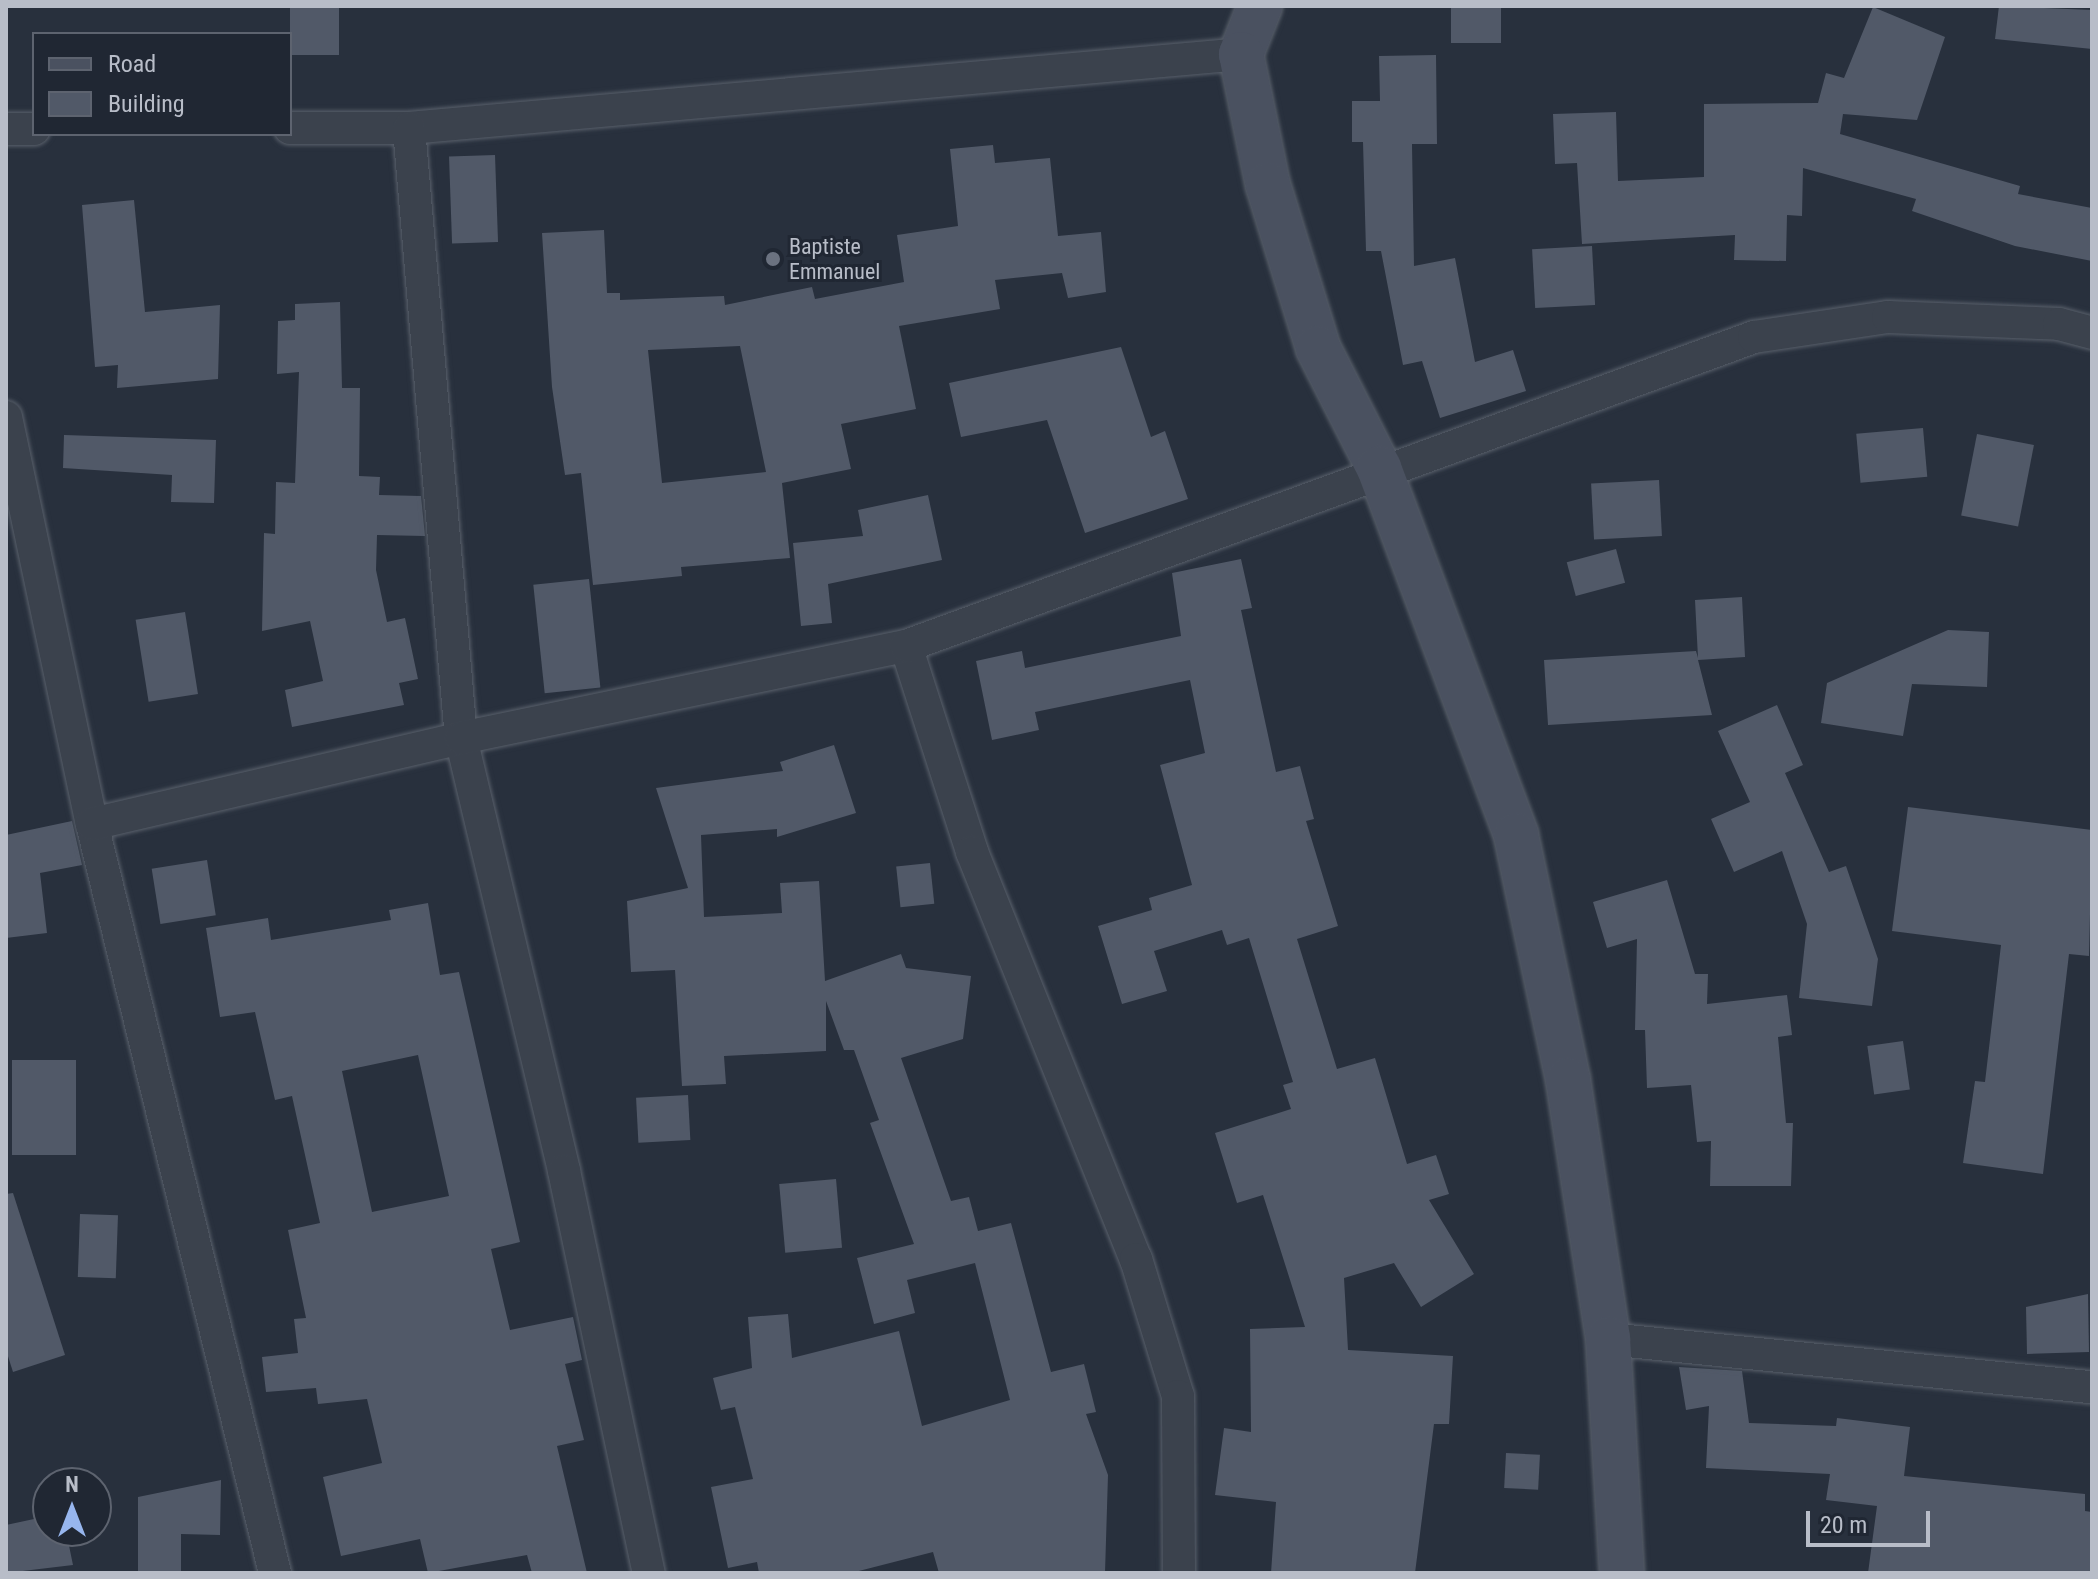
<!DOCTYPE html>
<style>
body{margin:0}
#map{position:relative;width:2098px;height:1579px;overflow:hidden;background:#28303d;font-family:"Roboto Condensed",sans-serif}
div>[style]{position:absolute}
.building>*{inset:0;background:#515968;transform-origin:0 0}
.roads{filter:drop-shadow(0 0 2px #59606b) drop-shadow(0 0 2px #59606b)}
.street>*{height:32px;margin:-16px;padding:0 16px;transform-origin:16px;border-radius:16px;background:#3b424d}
.secondary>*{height:44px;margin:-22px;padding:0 22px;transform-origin:22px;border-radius:22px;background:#4a5160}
.dots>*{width:22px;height:22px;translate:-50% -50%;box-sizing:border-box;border:4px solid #202733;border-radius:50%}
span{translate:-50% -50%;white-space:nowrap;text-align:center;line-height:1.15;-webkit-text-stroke:6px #202733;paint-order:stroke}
.poi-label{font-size:22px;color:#b8bdc8}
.left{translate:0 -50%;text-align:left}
.frame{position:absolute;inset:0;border:8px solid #b8bdc8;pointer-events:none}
.legend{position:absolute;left:32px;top:32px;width:260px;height:104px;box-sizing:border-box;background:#202733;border:2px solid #5d636f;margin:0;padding:10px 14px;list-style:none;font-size:24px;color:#b8bdc8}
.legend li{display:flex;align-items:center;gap:16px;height:40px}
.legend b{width:40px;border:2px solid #5d636f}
.north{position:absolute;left:32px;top:1467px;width:80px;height:80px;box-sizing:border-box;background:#202733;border:2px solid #5d636f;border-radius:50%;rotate:0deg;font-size:22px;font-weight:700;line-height:32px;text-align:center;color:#b8bdc8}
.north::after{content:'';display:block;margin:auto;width:28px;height:36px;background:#97b6ee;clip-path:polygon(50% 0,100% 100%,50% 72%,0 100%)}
.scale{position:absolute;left:1806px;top:1511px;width:124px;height:36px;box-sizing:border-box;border:4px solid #b8bdc8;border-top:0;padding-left:10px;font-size:24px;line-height:28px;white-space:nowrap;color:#b8bdc8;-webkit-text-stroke:6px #202733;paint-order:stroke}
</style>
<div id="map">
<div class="building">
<div style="left:290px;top:6px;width:49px;height:49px"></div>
<div style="left:1451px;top:6px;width:50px;height:37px"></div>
<div style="clip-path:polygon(1999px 6px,2092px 10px,2092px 49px,1995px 39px)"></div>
<div style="clip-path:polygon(1873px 7px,1945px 37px,1917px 120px,1843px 114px,1840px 134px,2020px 186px,2018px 194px,2092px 208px,2092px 261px,2015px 246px,1912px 211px,1916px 199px,1803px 168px,1802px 216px,1787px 215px,1786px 261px,1734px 260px,1735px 235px,1582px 244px,1577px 163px,1555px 164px,1553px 114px,1616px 112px,1618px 181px,1704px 177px,1704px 104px,1818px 103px,1826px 73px,1844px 78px)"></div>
<div style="clip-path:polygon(1436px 55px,1437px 144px,1412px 144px,1414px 266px,1455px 258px,1475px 362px,1513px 350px,1526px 391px,1440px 418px,1422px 361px,1403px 365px,1381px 251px,1366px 251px,1363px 142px,1352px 142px,1352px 101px,1380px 101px,1379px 56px)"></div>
<div style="clip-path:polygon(evenodd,993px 145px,995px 163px,1050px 158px,1058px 236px,1101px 232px,1106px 292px,1068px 298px,1062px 273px,995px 280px,1000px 309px,899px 326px,916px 409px,841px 424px,851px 469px,782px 483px,790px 558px,681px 567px,682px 576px,593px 585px,581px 473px,565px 475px,552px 387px,542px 233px,604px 230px,607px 293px,620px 293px,620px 300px,724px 296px,725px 305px,812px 287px,815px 299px,904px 282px,897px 235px,958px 226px,950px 149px,993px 145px,740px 346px,766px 472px,662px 483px,648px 350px,740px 346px)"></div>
<div style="left:495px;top:155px;width:87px;height:46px;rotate:88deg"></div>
<div style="clip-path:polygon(134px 200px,145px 312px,220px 305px,218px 379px,117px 388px,118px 365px,95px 367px,82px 205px)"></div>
<div style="left:1592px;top:246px;width:59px;height:60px;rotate:87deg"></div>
<div style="clip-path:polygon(340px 302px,342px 388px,360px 388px,359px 476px,380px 477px,379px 495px,421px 496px,425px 536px,377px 535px,376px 570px,387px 622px,405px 618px,418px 679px,399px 683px,404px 705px,292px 727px,285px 690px,323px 681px,310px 621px,262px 631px,264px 533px,275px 534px,276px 482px,295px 483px,299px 372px,277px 374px,278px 321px,295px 320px,295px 304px)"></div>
<div style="clip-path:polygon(1121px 347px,1151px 437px,1165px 431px,1188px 499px,1085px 533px,1047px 420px,961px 437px,949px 383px)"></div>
<div style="left:1923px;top:428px;width:49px;height:67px;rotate:85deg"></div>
<div style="left:1977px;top:434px;width:58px;height:83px;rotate:11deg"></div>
<div style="clip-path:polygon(64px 435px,216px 440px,214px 503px,171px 502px,172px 475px,63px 468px)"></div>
<div style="left:1659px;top:480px;width:56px;height:68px;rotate:87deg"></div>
<div style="clip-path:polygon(928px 495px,942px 560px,828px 584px,832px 623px,801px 626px,793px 543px,863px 536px,858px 510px)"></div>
<div style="left:1616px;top:549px;width:35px;height:51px;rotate:75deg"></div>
<div style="clip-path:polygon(1241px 559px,1252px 608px,1241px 610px,1276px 772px,1300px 766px,1314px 819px,1306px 821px,1338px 926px,1297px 939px,1337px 1069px,1375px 1058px,1407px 1164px,1436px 1155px,1449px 1194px,1429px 1200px,1474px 1274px,1421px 1307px,1394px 1263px,1344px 1278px,1348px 1350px,1453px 1356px,1449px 1424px,1434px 1424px,1415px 1573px,1271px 1573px,1276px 1502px,1215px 1495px,1224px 1428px,1251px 1432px,1250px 1329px,1305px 1327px,1263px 1195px,1237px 1203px,1215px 1133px,1291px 1109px,1283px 1085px,1293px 1082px,1249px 938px,1227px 945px,1222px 930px,1154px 951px,1167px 991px,1122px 1004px,1098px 926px,1152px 910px,1149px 898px,1192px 885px,1160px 765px,1205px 753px,1190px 680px,1035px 712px,1039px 730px,992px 740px,976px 661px,1022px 651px,1025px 668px,1181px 636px,1172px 573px)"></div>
<div style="left:589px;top:579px;width:109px;height:56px;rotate:84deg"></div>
<div style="clip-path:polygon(1742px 597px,1745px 657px,1698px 660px,1712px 715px,1548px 725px,1544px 660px,1696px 651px,1698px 658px,1695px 600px)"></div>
<div style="left:185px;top:612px;width:83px;height:50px;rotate:81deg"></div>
<div style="clip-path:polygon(1948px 630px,1989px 632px,1987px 687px,1912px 684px,1903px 736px,1821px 723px,1827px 683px)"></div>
<div style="clip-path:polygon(1777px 705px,1803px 765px,1785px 773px,1829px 872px,1846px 866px,1878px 959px,1872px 1006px,1799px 998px,1807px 924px,1782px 851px,1734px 872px,1711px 819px,1750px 802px,1718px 731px)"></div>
<div style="clip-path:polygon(834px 745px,856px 813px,777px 837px,777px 829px,701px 835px,704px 917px,782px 913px,780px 883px,819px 881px,825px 981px,901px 954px,906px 968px,971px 976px,963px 1039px,901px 1058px,951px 1201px,969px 1197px,978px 1231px,1011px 1223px,1051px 1372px,1084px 1364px,1096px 1412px,1086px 1414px,1108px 1475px,1105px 1573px,939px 1573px,933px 1552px,851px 1573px,759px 1573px,757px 1562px,728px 1568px,711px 1487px,753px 1479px,735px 1407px,721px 1410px,713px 1378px,752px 1368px,748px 1317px,788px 1314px,792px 1358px,899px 1331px,922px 1426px,1010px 1400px,975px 1263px,907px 1280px,915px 1313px,874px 1324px,857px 1258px,914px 1244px,870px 1123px,879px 1120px,854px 1050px,844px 1050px,826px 1001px,826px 1051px,724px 1056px,726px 1084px,682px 1086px,675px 970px,631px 972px,627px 901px,688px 888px,656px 788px,783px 771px,780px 762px)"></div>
<div style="clip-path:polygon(1908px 807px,2092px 830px,2089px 956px,2069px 954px,2043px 1174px,1963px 1163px,1975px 1081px,1985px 1082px,2001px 945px,1892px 931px)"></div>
<div style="clip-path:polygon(72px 821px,82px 865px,40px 873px,47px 933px,6px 938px,6px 835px)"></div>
<div style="left:207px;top:860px;width:56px;height:56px;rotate:81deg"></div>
<div style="left:930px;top:863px;width:41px;height:34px;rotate:84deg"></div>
<div style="clip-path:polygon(1667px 880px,1695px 974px,1708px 974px,1707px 1004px,1787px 995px,1792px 1035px,1778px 1037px,1786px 1123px,1793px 1123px,1791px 1186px,1710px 1186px,1711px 1141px,1697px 1142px,1691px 1085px,1647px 1088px,1645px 1030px,1635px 1030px,1637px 939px,1607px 948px,1593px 902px)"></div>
<div style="clip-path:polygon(evenodd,428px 903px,440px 975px,459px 972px,520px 1242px,491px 1249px,510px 1330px,573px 1317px,582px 1360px,565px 1364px,584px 1440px,557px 1446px,587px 1573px,532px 1573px,527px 1555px,428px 1573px,420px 1539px,341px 1556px,323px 1477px,382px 1463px,367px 1399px,318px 1404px,316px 1388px,266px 1392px,262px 1357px,298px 1353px,294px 1319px,306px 1318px,288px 1230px,320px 1223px,292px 1096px,275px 1100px,255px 1012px,220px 1017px,206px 928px,268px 918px,271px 940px,391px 920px,389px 910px,428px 903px,418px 1055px,449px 1196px,372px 1212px,342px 1071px,418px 1055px)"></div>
<div style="left:1903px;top:1041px;width:49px;height:36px;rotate:82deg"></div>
<div style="left:12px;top:1060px;width:64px;height:95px"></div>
<div style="left:688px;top:1095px;width:45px;height:52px;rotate:87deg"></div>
<div style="left:836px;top:1179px;width:69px;height:57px;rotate:85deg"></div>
<div style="clip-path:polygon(13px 1193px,65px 1355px,13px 1372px,6px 1350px,6px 1194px)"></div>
<div style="left:80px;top:1214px;width:38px;height:63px;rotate:2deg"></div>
<div style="clip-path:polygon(2088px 1294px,2089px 1352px,2027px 1354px,2026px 1307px)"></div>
<div style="clip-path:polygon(1679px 1367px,1742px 1371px,1749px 1423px,1836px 1426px,1837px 1418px,1910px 1427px,1904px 1476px,2085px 1494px,2085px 1511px,2092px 1512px,2092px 1573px,1868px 1573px,1877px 1506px,1826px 1500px,1830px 1474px,1706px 1468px,1709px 1406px,1686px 1410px)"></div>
<div style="left:1506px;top:1453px;width:34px;height:35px;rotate:3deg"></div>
<div style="clip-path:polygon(221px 1480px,220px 1535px,181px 1534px,181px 1573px,138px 1573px,138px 1497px)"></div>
<div style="clip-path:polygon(48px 1516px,48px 1531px,66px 1531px,73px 1565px,6px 1573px,6px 1525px)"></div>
</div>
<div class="roads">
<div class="street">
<div style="left:290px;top:128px;width:119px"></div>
<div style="left:409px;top:128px;width:835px;rotate:-5.08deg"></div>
<div style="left:409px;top:128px;width:612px;rotate:85.13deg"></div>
<div style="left:461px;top:738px;width:445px;rotate:76.6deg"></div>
<div style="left:564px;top:1171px;width:411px;rotate:78.1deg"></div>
<div style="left:6px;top:129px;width:28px"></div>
<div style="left:6px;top:417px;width:416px;rotate:78.1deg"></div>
<div style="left:92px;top:824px;width:771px;rotate:76.27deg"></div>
<div style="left:906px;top:646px;width:216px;rotate:72.2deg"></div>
<div style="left:972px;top:852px;width:439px;rotate:68.1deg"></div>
<div style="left:1136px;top:1259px;width:143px;rotate:73deg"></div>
<div style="left:1178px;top:1396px;width:177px;rotate:89.7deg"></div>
<div style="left:92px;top:824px;width:379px;rotate:-13.1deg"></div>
<div style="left:461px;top:738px;width:454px;rotate:-11.7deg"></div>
<div style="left:906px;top:646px;width:903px;rotate:-20.02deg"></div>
<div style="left:1754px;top:337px;width:135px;rotate:-8.5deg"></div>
<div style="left:1888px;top:317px;width:171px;rotate:2.3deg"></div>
<div style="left:2059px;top:324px;width:34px;rotate:15deg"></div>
<div style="left:1608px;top:1339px;width:486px;rotate:5.7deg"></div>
</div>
<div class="secondary">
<div style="left:1260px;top:6px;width:52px;rotate:111.6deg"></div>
<div style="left:1241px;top:54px;width:134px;rotate:78.4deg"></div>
<div style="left:1268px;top:185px;width:170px;rotate:72.9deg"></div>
<div style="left:1318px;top:348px;width:135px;rotate:63.1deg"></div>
<div style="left:1379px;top:468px;width:392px;rotate:69.5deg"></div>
<div style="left:1516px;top:835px;width:250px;rotate:78deg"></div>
<div style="left:1568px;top:1080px;width:262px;rotate:81.2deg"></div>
<div style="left:1608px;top:1339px;width:234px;rotate:86.6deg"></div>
</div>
</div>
<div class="dots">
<div style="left:773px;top:259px;background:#6b7280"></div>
</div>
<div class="poi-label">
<span class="left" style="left:789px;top:259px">Baptiste<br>Emmanuel</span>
</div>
<div class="frame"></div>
<ul class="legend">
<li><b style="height:10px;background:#4a5160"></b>Road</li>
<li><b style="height:22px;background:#515968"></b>Building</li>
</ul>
<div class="north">N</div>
<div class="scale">20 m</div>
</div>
